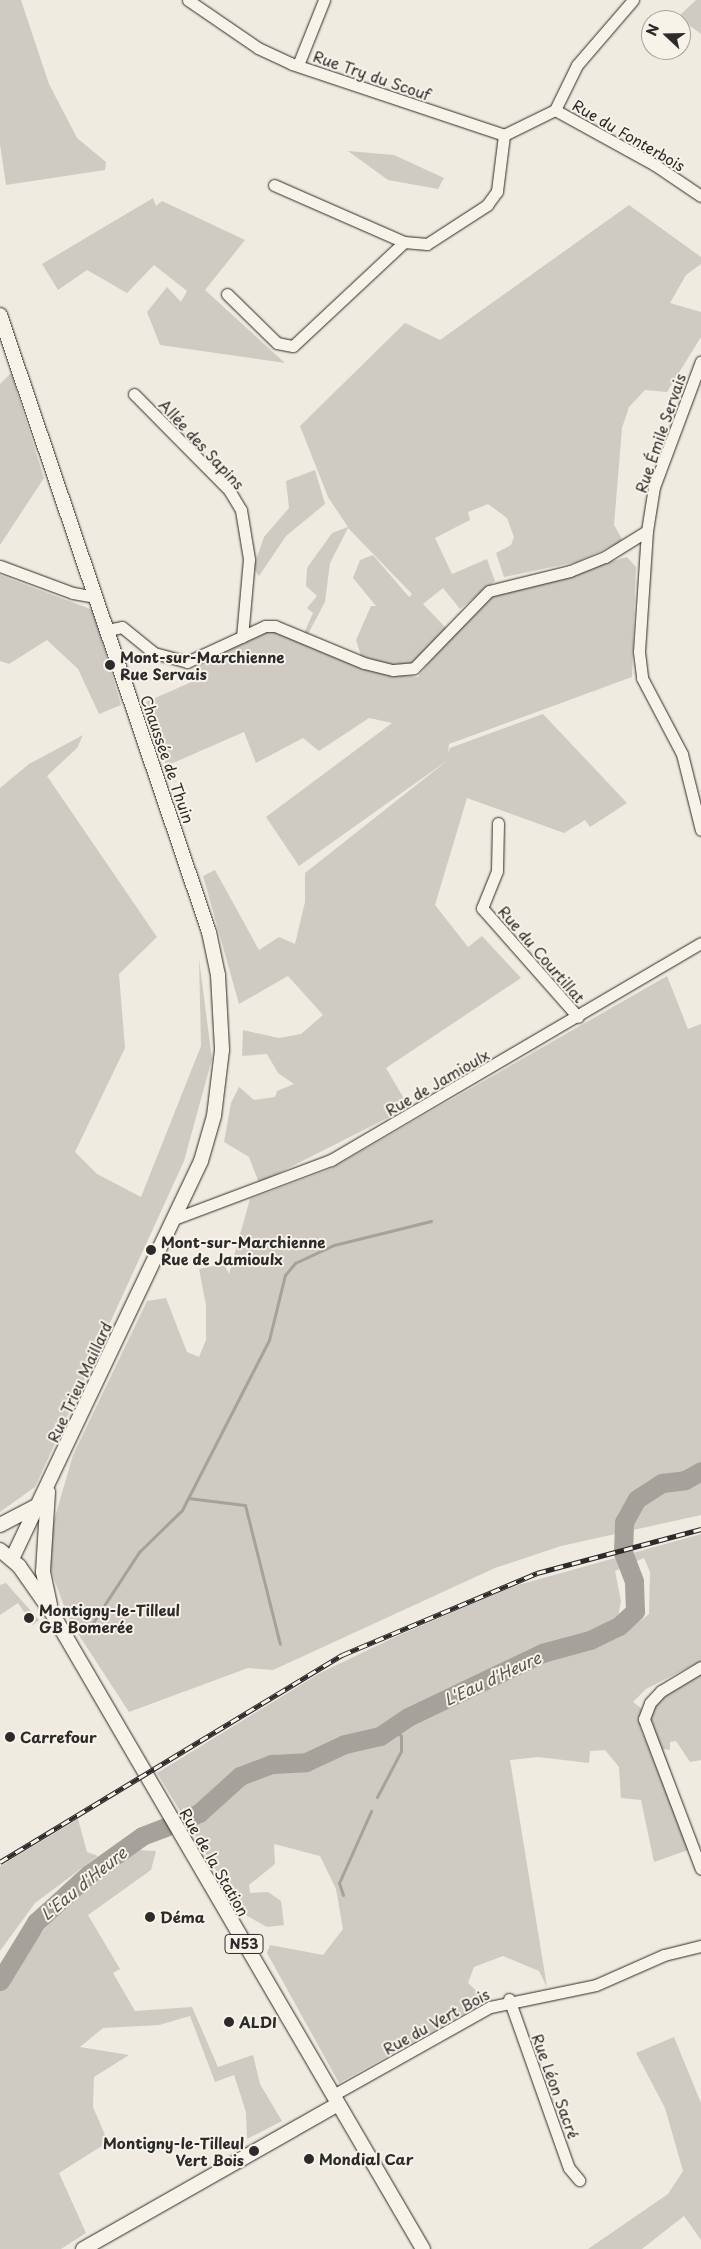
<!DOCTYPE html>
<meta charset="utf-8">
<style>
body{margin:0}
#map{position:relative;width:701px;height:2249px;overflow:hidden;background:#efebe0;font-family:"Playpen Sans",sans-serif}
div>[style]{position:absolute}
.green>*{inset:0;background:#cfcbc2}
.stream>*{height:3px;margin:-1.5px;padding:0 1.5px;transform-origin:1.5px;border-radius:1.5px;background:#a4a29a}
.river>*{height:19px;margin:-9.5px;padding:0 9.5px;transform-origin:9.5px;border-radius:9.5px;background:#a4a29a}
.roads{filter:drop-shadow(0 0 1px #2b2b2b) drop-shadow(0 0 1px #2b2b2b)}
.minor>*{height:11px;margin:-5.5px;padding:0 5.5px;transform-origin:5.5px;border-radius:5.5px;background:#f7f3e8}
.major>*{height:14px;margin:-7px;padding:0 7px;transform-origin:7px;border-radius:7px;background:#f7f3e8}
.rail>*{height:5px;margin-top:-2.5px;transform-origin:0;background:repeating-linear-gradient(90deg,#f7f3e8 0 9px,#2b2b2b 0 18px);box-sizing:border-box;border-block:1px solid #2b2b2b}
.dots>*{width:14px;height:14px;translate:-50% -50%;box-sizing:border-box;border:2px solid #f7f3e8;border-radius:50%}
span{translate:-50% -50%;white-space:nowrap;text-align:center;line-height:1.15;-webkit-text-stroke:4px #f7f3e8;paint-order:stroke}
.shield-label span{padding:1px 4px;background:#f7f3e8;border:1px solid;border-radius:4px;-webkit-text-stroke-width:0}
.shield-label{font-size:14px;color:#2b2b2b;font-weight:700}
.street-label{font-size:15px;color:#2b2b2b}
.poi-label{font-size:15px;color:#2b2b2b;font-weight:700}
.left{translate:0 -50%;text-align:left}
.right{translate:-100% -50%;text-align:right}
.water-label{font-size:16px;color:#555552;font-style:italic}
.north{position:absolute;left:641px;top:10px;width:50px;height:50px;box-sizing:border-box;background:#f7f3e8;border:1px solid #a5a39c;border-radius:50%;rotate:291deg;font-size:14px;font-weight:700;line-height:20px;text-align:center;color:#2b2b2b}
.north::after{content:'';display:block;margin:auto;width:18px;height:22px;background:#2b2b2b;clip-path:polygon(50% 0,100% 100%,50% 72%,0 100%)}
</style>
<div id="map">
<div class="green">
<div style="clip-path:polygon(0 0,21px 0,49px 84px,77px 138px,106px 162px,105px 170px,6px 185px,0 144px)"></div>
<div style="clip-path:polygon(696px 0,701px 0,701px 34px,678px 17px)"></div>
<div style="clip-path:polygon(348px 151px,394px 155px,444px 178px,438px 189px,388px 180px)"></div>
<div style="clip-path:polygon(153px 198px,156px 206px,162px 201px,245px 240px,205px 290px,285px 363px,160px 345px,147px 312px,167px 287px,181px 302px,187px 291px,154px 265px,127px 293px,87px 270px,58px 290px,42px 264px)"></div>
<div style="clip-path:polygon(629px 205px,701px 257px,701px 264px,686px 275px,670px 303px,701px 312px,701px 337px,667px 392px,645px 390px,629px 407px,622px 428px,614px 525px,623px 541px,577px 562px,504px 577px,496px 553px,511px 545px,514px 537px,507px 518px,488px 504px,468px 512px,470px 520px,435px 538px,452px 574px,487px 559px,495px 581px,460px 609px,443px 588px,423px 604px,447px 629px,411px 665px,399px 667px,361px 656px,356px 640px,371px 606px,376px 606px,353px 578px,360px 560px,373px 555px,409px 597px,412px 594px,348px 528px,330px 563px,325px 602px,308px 634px,304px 633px,313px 613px,307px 608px,317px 596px,306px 586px,307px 568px,332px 533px,348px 527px,328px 497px,300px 426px,405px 323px,440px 340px)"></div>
<div style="clip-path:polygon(11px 373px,44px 478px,0 545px,0 384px)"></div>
<div style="clip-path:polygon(315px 470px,325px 504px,286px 536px,259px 576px,253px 568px,264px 537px,289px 508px,286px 481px)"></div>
<div style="clip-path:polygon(627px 557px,636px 567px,632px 677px,449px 744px,448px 753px,450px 748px,543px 714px,627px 803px,590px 827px,585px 820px,564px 833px,467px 798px,435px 905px,468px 947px,482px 936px,521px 978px,386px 1068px,409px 1107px,259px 1183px,249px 1157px,224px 1142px,231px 1103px,239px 1087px,254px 1100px,275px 1097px,277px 1091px,294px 1084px,278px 1073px,267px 1054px,242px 1056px,243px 1030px,279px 1038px,301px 1034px,323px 1015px,288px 976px,239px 1004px,203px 876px,215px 870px,259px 950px,279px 937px,295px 944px,305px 902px,305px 873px,448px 760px,299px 866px,266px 817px,392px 723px,369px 718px,319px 751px,303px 738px,256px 763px,244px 732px,166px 766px,146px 702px,196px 680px,200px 664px,268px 629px,387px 673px,418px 677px,451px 633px,489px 595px)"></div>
<div style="clip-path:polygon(0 575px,93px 610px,121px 705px,99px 714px,78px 669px,47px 640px,9px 664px,0 661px)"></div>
<div style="clip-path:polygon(83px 735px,77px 748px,47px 776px,157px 937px,119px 974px,125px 1048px,75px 1152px,97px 1174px,141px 1197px,201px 1046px,199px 959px,212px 1059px,184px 1161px,35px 1487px,0 1512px,0 788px,29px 764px)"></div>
<div style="clip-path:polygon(667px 976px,688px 1029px,701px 1024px,701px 1515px,561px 1546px,495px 1568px,273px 1670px,248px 1668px,129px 1712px,69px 1620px,48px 1562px,53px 1524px,73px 1455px,147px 1301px,166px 1298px,187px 1352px,199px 1357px,206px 1340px,206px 1305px,199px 1269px,224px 1264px,229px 1274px,250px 1199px,330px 1169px)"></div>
<div style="clip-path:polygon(evenodd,701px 1534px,701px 1661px,646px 1689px,633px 1702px,642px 1709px,646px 1699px,701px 1669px,701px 1760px,690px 1762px,676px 1741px,670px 1742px,670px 1750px,663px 1749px,674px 1781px,668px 1777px,647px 1722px,640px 1727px,691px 1849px,654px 1862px,641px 1800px,621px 1798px,619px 1767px,605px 1750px,590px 1751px,589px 1763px,538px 1757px,510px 1760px,547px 1987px,539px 1971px,503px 1956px,474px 1967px,468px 1983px,487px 2001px,339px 2083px,267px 1953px,270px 1945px,323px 1955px,343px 1929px,336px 1889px,320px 1856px,274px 1844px,275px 1864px,249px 1885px,250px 1893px,268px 1892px,281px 1901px,284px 1925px,267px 1927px,242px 1913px,157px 1773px,320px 1673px,395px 1637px,511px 1587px,701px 1534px,644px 1558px,650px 1572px,649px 1614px,623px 1634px,617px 1623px,621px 1601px,615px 1571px,644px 1558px)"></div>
<div style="clip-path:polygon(6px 1583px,39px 1620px,33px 1625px,18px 1603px,0 1615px,0 1585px)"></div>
<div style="clip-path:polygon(78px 1819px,87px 1852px,98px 1856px,35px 1903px,0 1951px,0 1866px)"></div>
<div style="clip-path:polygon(137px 1850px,156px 1851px,151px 1870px,88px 1915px,120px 1969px,113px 1973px,135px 2011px,192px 2007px,218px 2067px,253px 2055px,260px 2084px,282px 2121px,247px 2139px,246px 2112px,234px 2075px,215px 2082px,190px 2016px,159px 2025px,103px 2028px,80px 2047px,129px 2055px,94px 2077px,93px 2107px,108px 2142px,59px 2173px,86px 2233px,61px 2249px,0 2249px,0 1985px,66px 1902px,102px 1865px)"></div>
<div style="clip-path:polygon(674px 2037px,701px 2103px,701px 2240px,684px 2216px,642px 2249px,588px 2249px,668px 2194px,683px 2171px,665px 2108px,636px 2053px)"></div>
</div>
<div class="stream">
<div style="left:188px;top:1498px;width:57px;rotate:7deg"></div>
<div style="left:245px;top:1505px;width:143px;rotate:75.9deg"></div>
<div style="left:86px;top:1633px;width:97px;rotate:-56.8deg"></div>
<div style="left:139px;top:1552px;width:60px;rotate:-44.3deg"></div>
<div style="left:182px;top:1510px;width:191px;rotate:-62.9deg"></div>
<div style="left:269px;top:1340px;width:67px;rotate:-76.2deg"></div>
<div style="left:285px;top:1275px;width:16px;rotate:-50deg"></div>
<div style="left:295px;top:1263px;width:43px;rotate:-24.8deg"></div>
<div style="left:334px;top:1245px;width:100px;rotate:-13.9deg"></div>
<div style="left:377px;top:1797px;width:52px;rotate:-62.4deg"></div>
<div style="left:401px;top:1751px;width:15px;rotate:-90deg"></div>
<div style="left:401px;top:1736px;width:11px;rotate:-128deg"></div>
<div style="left:343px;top:1895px;width:13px;rotate:-108deg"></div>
<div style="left:339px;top:1883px;width:79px;rotate:-66deg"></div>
</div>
<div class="river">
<div style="left:182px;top:1820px;width:18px;rotate:-22deg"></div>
<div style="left:199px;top:1813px;width:55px;rotate:-42.1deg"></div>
<div style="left:240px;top:1776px;width:34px;rotate:-21deg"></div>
<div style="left:272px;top:1764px;width:34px;rotate:-3deg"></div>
<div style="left:306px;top:1762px;width:43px;rotate:-24.8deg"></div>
<div style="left:345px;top:1744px;width:36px;rotate:-13deg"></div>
<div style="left:380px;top:1736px;width:34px;rotate:-34deg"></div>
<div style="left:408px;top:1717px;width:148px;rotate:-25.5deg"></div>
<div style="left:542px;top:1653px;width:50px;rotate:-15.2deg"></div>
<div style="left:590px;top:1640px;width:32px;rotate:-26deg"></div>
<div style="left:619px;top:1626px;width:22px;rotate:-43deg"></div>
<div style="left:635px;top:1611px;width:30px;rotate:-92deg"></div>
<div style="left:634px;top:1581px;width:30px;rotate:-111deg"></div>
<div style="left:623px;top:1553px;width:31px;rotate:-88deg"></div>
<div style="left:624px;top:1522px;width:26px;rotate:-61deg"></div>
<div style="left:637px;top:1499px;width:30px;rotate:-33deg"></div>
<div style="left:662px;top:1483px;width:23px;rotate:-7deg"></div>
<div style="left:685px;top:1480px;width:18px;rotate:-29deg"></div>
<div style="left:0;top:1981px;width:69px;rotate:-58.6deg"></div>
<div style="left:36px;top:1922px;width:72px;rotate:-42.2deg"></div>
<div style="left:89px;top:1874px;width:65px;rotate:-35.6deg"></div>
<div style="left:142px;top:1836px;width:25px;rotate:-21deg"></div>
</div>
<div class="roads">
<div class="minor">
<div style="left:188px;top:0;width:85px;rotate:34.4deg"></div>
<div style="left:258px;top:48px;width:38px;rotate:25deg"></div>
<div style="left:292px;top:64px;width:224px;rotate:18.5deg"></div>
<div style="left:504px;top:135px;width:57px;rotate:-26.1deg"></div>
<div style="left:633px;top:0;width:86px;rotate:130.7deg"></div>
<div style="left:577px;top:65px;width:50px;rotate:116.1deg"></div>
<div style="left:555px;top:110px;width:114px;rotate:28.8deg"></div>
<div style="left:655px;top:165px;width:55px;rotate:34deg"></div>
<div style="left:298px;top:65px;width:70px;rotate:-68.2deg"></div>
<div style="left:274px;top:185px;width:142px;rotate:23.7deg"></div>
<div style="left:404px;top:242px;width:23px;rotate:5deg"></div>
<div style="left:427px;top:244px;width:72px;rotate:-33deg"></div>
<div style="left:487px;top:205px;width:17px;rotate:-54deg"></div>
<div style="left:497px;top:191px;width:56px;rotate:-82.9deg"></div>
<div style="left:227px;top:294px;width:70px;rotate:44.4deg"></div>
<div style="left:277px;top:343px;width:16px;rotate:11deg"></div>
<div style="left:293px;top:346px;width:152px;rotate:-43.1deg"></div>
<div style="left:134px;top:394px;width:135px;rotate:45.3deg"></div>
<div style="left:229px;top:490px;width:23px;rotate:59deg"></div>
<div style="left:241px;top:510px;width:50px;rotate:80.7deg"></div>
<div style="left:249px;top:559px;width:78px;rotate:95.1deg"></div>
<div style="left:647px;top:531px;width:121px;rotate:93.8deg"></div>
<div style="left:639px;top:652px;width:26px;rotate:83deg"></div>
<div style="left:642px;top:678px;width:86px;rotate:62.2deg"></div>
<div style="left:682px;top:754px;width:78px;rotate:76deg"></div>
<div style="left:0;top:566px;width:78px;rotate:20.3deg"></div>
<div style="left:73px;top:593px;width:23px;rotate:10deg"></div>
<div style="left:107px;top:630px;width:15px;rotate:-11deg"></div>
<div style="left:122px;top:627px;width:41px;rotate:39.1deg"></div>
<div style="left:154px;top:653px;width:34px;rotate:15deg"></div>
<div style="left:187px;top:662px;width:86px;rotate:-24.8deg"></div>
<div style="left:265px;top:626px;width:10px"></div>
<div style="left:275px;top:626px;width:96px;rotate:22.6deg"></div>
<div style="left:364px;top:663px;width:30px;rotate:14deg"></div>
<div style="left:393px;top:670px;width:21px;rotate:-5deg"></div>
<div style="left:414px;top:668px;width:107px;rotate:-45.8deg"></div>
<div style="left:489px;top:591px;width:83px;rotate:-13.9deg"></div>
<div style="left:570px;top:571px;width:38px;rotate:-22deg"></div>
<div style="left:605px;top:557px;width:49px;rotate:-31.8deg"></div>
<div style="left:647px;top:531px;width:45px;rotate:-81deg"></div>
<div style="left:654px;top:487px;width:134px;rotate:-69.5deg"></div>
<div style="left:498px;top:823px;width:48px;rotate:91.2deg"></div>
<div style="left:497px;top:871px;width:40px;rotate:112deg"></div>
<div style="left:482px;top:908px;width:145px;rotate:48.6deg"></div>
<div style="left:174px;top:1219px;width:168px;rotate:-20.6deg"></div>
<div style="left:331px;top:1160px;width:429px;rotate:-30.4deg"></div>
<div style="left:701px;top:1667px;width:47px;rotate:149deg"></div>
<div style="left:661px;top:1691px;width:16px;rotate:133deg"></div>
<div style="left:650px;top:1703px;width:17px;rotate:111deg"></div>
<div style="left:644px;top:1719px;width:160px;rotate:69.2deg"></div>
<div style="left:509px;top:1999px;width:179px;rotate:70.5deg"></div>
<div style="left:569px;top:2168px;width:16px;rotate:50deg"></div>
<div style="left:333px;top:2095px;width:180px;rotate:-29.3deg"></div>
<div style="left:490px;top:2007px;width:108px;rotate:-11.7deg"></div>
<div style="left:596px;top:1985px;width:74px;rotate:-23.8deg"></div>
<div style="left:664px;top:1955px;width:38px;rotate:-14deg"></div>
</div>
<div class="major">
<div style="left:0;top:315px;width:651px;rotate:71.29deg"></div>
<div style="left:209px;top:932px;width:44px;rotate:78.2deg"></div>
<div style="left:218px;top:975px;width:75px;rotate:86.9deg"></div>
<div style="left:222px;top:1050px;width:66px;rotate:96.9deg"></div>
<div style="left:214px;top:1116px;width:47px;rotate:106.1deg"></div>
<div style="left:201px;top:1161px;width:441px;rotate:115.4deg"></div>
<div style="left:48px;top:1492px;width:80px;rotate:93.6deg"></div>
<div style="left:43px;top:1572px;width:34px;rotate:78deg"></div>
<div style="left:0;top:1525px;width:45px;rotate:-27.7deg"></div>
<div style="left:0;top:1550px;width:25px;rotate:40deg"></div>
<div style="left:19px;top:1566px;width:57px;rotate:54.9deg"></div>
<div style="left:52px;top:1613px;width:736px;rotate:59.74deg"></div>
<div style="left:83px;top:2249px;width:293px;rotate:-29.6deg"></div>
</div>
</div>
<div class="rail">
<div style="left:0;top:1862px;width:400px;rotate:-31.2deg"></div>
<div style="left:342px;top:1655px;width:212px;rotate:-22.8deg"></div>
<div style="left:537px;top:1573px;width:170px;rotate:-15deg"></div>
</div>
<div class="dots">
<div style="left:110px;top:665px;background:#2b2b2b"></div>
<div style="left:151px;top:1250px;background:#2b2b2b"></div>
<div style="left:29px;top:1618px;background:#2b2b2b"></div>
<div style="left:10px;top:1737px;background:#2b2b2b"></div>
<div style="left:150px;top:1917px;background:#2b2b2b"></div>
<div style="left:229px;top:2022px;background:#2b2b2b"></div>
<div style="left:254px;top:2151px;background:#2b2b2b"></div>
<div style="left:309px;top:2159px;background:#2b2b2b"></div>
</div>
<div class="shield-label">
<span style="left:244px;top:1944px">N53</span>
</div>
<div class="street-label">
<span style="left:372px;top:75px;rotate:19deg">Rue Try du Scouf</span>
<span style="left:629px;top:135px;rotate:30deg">Rue du Fonterbois</span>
<span style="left:660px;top:433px;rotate:-71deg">Rue Émile Servais</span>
<span style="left:202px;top:444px;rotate:47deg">Allée des Sapins</span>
<span style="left:168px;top:759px;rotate:71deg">Chaussée de Thuin</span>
<span style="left:542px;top:954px;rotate:49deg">Rue du Courtillat</span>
<span style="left:437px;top:1082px;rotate:-30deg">Rue de Jamioulx</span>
<span style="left:79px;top:1382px;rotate:-65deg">Rue Trieu Maillard</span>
<span style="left:215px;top:1862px;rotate:60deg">Rue de la Station</span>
<span style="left:436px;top:2021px;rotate:-29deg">Rue du Vert Bois</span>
<span style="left:556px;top:2086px;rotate:70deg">Rue Léon Sacré</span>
</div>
<div class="poi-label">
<span class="left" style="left:120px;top:665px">Mont-sur-Marchienne<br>Rue Servais</span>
<span class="left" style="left:161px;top:1250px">Mont-sur-Marchienne<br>Rue de Jamioulx</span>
<span class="left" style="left:39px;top:1618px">Montigny-le-Tilleul<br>GB Bomerée</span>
<span class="left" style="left:20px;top:1737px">Carrefour</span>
<span class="left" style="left:160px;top:1917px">Déma</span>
<span class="left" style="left:239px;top:2022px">ALDI</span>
<span class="right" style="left:244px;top:2151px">Montigny-le-Tilleul<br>Vert Bois</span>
<span class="left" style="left:319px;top:2159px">Mondial Car</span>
</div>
<div class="water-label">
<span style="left:492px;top:1678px;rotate:-25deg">L'Eau d'Heure</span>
<span style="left:83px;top:1883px;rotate:-39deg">L'Eau d'Heure</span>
</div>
<div class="north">N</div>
</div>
